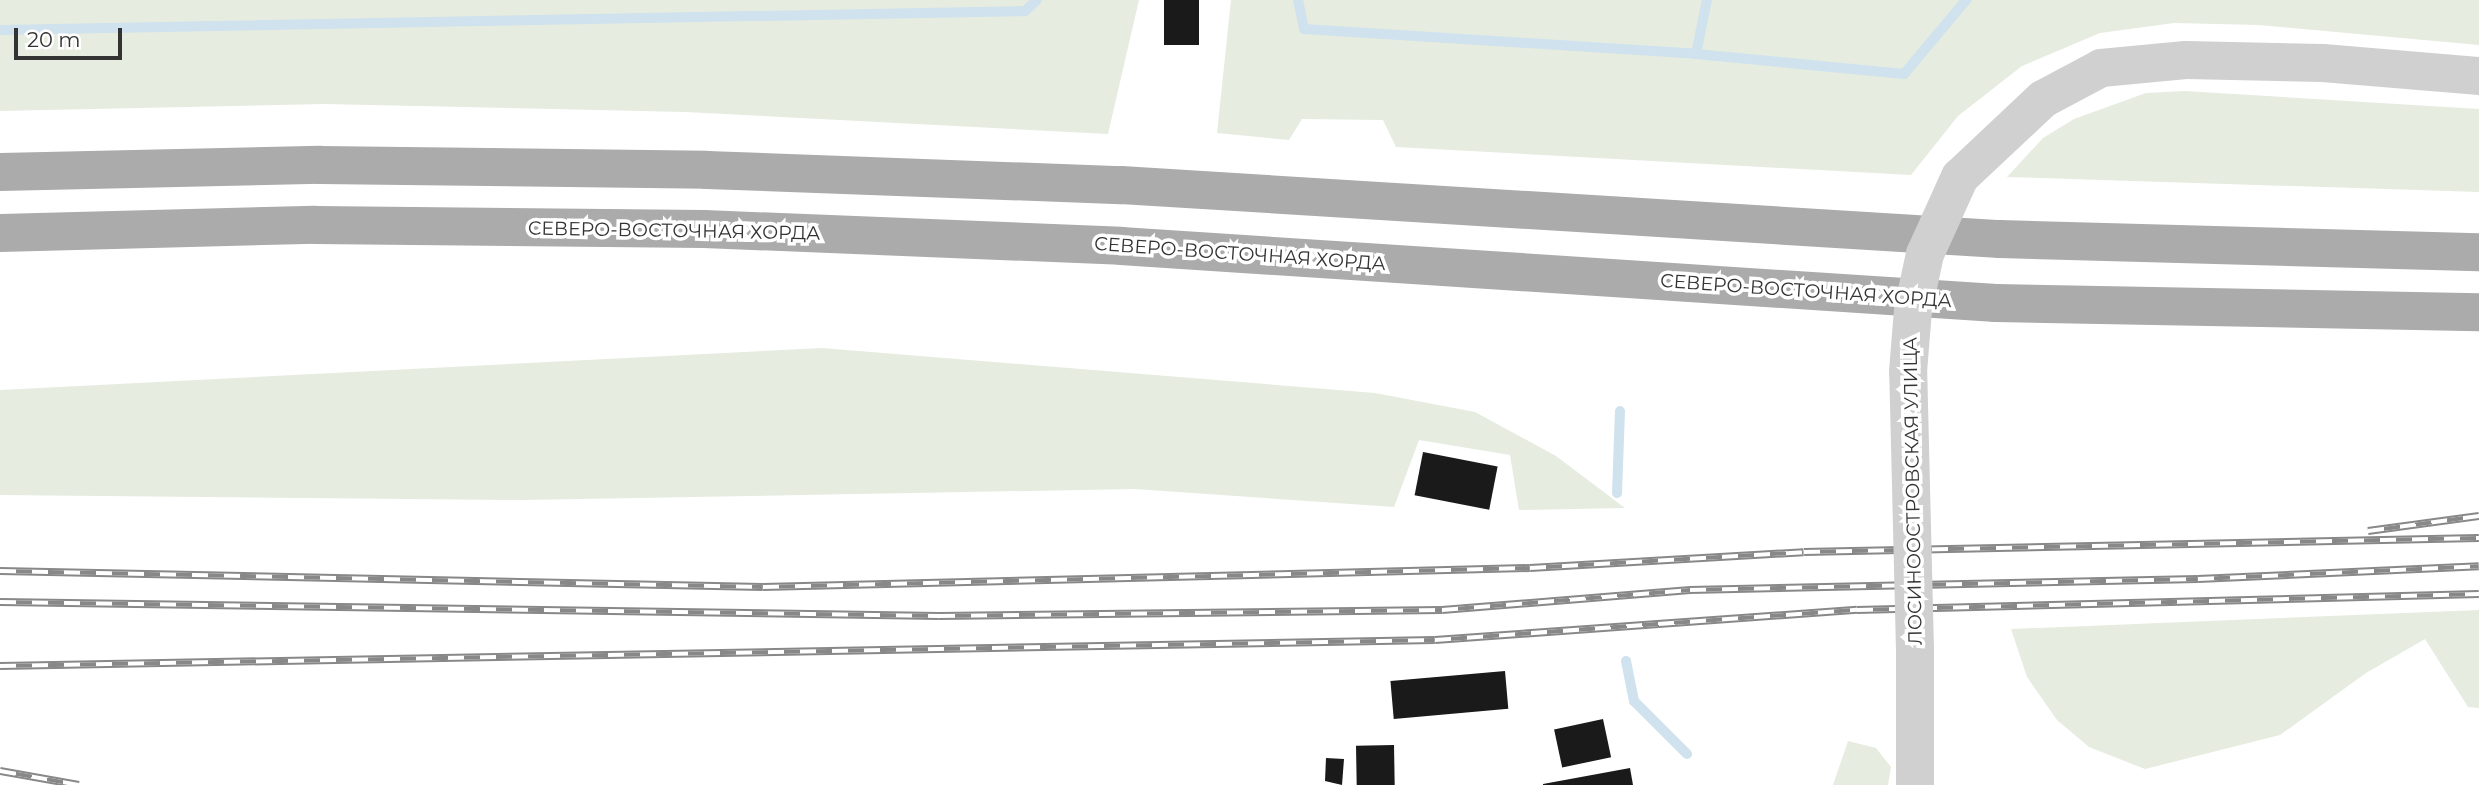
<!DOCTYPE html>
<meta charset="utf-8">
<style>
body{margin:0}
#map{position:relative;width:2479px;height:785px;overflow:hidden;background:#fff;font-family:Montserrat,sans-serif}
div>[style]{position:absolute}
.green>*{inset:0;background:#e6ecdf}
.stream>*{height:10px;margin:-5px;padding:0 5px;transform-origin:5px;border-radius:5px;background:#cfe2ee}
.building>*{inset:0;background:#1a1a1a;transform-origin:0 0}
.minor>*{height:38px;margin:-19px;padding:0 19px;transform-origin:19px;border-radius:19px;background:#d0d0d0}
.major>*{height:38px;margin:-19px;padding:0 19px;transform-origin:19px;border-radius:19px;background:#ababab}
.rail>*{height:8px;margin-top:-4px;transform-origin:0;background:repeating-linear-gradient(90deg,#fff 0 16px,#888 0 32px);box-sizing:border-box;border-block:2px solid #888}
.minor-bridge>*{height:38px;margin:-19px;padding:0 19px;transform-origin:19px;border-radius:19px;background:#d0d0d0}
span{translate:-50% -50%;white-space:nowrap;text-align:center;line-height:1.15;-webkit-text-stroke:7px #fff;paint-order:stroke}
.street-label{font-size:19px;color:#333}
.scale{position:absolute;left:14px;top:28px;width:108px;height:32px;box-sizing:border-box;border:4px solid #333;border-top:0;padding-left:9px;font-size:21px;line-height:24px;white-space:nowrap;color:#333;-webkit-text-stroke:5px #fff;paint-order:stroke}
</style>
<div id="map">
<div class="green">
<div style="clip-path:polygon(0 0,1139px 0,1108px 134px,686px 112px,325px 104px,0 111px)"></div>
<div style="clip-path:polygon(1231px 0,2479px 0,2479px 45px,2259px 25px,2174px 23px,2100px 33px,2022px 66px,1958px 116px,1911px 175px,1396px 147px,1383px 120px,1302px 119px,1289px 140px,1217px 133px)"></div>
<div style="clip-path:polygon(2185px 91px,2479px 109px,2479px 192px,2007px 177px,2043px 138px,2074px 119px,2146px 93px)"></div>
<div style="clip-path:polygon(822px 348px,1375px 393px,1475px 412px,1556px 456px,1625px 508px,1519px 510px,1510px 455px,1419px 440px,1394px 507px,1135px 489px,522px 500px,0 495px,0 390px)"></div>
<div style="clip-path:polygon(2479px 610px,2479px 708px,2468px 707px,2425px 639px,2366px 673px,2280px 735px,2145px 769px,2089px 747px,2057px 720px,2027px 677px,2011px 629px)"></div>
<div style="clip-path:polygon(1848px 741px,1876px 748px,1891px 767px,1888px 785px,1833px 785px)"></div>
</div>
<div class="stream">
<div style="left:1298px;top:0;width:30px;rotate:78deg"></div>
<div style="left:1304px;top:29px;width:393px;rotate:3.6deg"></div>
<div style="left:1696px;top:54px;width:209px;rotate:5.5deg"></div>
<div style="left:1904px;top:74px;width:97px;rotate:-50deg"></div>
<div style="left:0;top:30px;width:1025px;rotate:-1.06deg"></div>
<div style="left:1025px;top:11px;width:16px;rotate:-43deg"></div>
<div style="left:1696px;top:54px;width:55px;rotate:-78.5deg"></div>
<div style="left:1617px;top:493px;width:82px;rotate:-87.9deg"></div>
<div style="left:1626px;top:661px;width:41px;rotate:78.7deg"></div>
<div style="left:1634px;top:701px;width:75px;rotate:45deg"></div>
</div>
<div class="building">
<div style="left:1164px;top:0;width:35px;height:45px"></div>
<div style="left:1423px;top:452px;width:76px;height:44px;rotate:11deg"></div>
<div style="left:1505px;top:671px;width:38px;height:115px;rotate:85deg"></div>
<div style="left:1603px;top:719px;width:39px;height:50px;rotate:78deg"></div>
<div style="left:1394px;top:745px;width:40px;height:38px;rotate:89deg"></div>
<div style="clip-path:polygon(1326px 758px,1344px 759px,1342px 785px,1325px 781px)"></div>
<div style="clip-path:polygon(1630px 768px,1633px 785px,1543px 785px,1543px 784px)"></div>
</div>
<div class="minor">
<div style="left:1960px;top:177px;width:114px;rotate:-43.2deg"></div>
<div style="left:2043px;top:99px;width:66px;rotate:-28.1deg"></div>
<div style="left:2101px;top:68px;width:85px;rotate:-5.4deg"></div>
<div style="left:2186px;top:60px;width:137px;rotate:1.3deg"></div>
<div style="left:2323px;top:63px;width:157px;rotate:4.8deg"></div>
<div style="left:1915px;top:650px;width:135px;rotate:90deg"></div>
</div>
<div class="major">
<div style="left:0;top:172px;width:320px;rotate:-1.3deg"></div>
<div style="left:320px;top:165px;width:387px;rotate:0.7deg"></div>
<div style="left:707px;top:170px;width:414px;rotate:2.1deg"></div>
<div style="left:1121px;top:185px;width:881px;rotate:3.52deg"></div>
<div style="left:2000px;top:239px;width:479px;rotate:1.6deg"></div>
<div style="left:0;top:233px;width:315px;rotate:-1.5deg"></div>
<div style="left:315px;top:225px;width:389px;rotate:0.6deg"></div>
<div style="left:704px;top:229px;width:417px;rotate:2.3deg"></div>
<div style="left:1121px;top:246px;width:877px;rotate:3.73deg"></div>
<div style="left:1996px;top:303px;width:483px;rotate:1.1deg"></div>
</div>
<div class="rail">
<div style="left:2368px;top:531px;width:112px;rotate:-7.7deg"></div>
<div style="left:0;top:571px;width:763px;rotate:1.2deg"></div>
<div style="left:763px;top:587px;width:767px;rotate:-1.42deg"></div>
<div style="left:1530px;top:568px;width:274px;rotate:-3.3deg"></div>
<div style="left:1804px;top:552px;width:675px;rotate:-1.19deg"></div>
<div style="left:0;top:602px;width:939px;rotate:0.85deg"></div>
<div style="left:939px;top:616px;width:503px;rotate:-0.68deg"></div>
<div style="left:1442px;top:610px;width:249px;rotate:-4.6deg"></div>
<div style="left:1690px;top:590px;width:508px;rotate:-1.24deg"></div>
<div style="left:2198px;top:579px;width:281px;rotate:-2.6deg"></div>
<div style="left:0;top:666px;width:1435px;rotate:-1.04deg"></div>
<div style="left:1435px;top:640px;width:423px;rotate:-4.1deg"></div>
<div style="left:1857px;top:610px;width:622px;rotate:-1.47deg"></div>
<div style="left:0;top:771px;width:80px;rotate:10deg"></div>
</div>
<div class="minor-bridge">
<div style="left:1915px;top:650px;width:278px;rotate:-91.4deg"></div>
<div style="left:1908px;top:372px;width:62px;rotate:-85.4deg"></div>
<div style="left:1913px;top:310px;width:57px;rotate:-77.9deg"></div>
<div style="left:1925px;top:254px;width:85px;rotate:-65.6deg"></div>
</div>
<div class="street-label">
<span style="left:674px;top:231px;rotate:1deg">СЕВЕРО-ВОСТОЧНАЯ ХОРДА</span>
<span style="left:1240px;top:254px;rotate:4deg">СЕВЕРО-ВОСТОЧНАЯ ХОРДА</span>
<span style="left:1806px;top:291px;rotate:4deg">СЕВЕРО-ВОСТОЧНАЯ ХОРДА</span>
<span style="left:1913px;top:491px;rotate:-91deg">ЛОСИНООСТРОВСКАЯ УЛИЦА</span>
</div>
<div class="scale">20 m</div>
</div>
